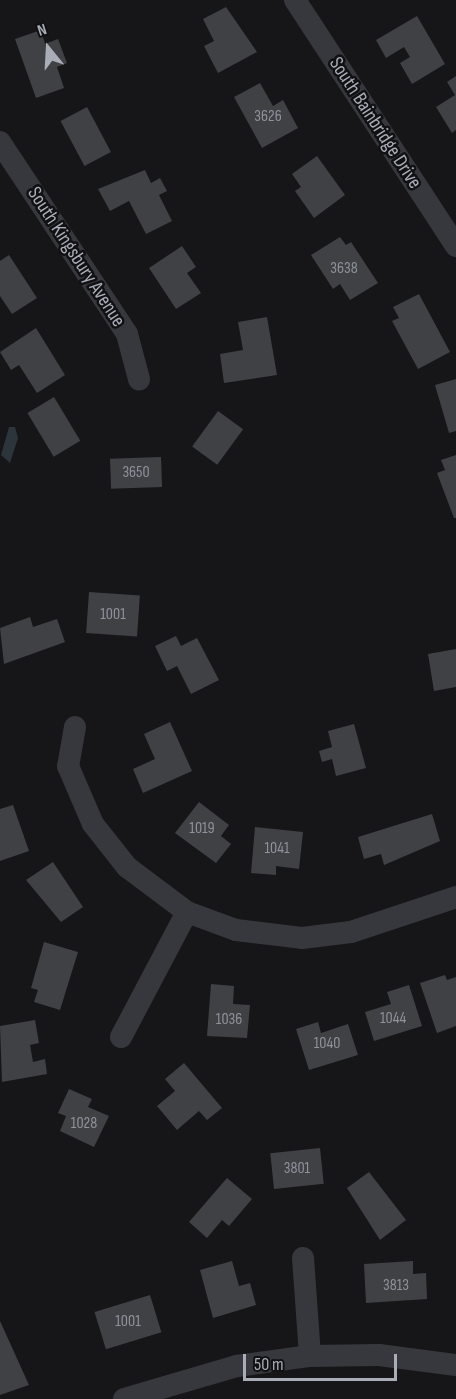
<!DOCTYPE html>
<style>
body{margin:0}
#map{position:relative;width:456px;height:1399px;overflow:hidden;background:#161618;font-family:"Sofia Sans Condensed",sans-serif}
div>[style]{position:absolute}
.water>*{inset:0;background:#2c353c}
.building>*{inset:0;background:#404145;transform-origin:0 0}
.street>*{height:22px;margin:-11px;padding:0 11px;transform-origin:11px;border-radius:11px;background:#37383d}
span{translate:-50% -50%;white-space:nowrap;text-align:center;line-height:1.15;-webkit-text-stroke:5px #111113;paint-order:stroke}
.number-label{font-size:16px;color:#8e929b}
.number-label span{-webkit-text-stroke-width:0}
.street-label{font-size:20px;color:#a8adb8}
.north{position:absolute;left:18px;top:18px;width:60px;height:60px;-webkit-text-stroke:4px #111113;paint-order:stroke;rotate:342deg;font-size:16px;font-weight:700;line-height:24px;text-align:center;color:#a8adb8}
.north::after{content:'';display:block;margin:auto;width:21px;height:27px;background:#a8adb8;clip-path:polygon(50% 0,100% 100%,50% 72%,0 100%)}
.scale{position:absolute;left:243px;top:1354px;width:154px;height:27px;box-sizing:border-box;border:3px solid #a8adb8;border-top:0;padding-left:8px;font-size:18px;line-height:21px;white-space:nowrap;color:#a8adb8;-webkit-text-stroke:4px #111113;paint-order:stroke}
</style>
<div id="map">
<div class="water">
<div style="clip-path:polygon(9px 427px,15px 427px,18px 438px,10px 463px,1px 455px)"></div>
</div>
<div class="building">
<div style="clip-path:polygon(226px 7px,257px 52px,218px 73px,204px 46px,214px 41px,203px 19px)"></div>
<div style="clip-path:polygon(417px 16px,445px 64px,412px 84px,400px 63px,410px 57px,404px 47px,386px 58px,376px 40px)"></div>
<div style="clip-path:polygon(41px 30px,45px 44px,58px 39px,67px 63px,57px 67px,64px 88px,36px 98px,15px 39px)"></div>
<div style="clip-path:polygon(456px 76px,456px 130px,452px 133px,436px 107px,455px 95px,447px 82px)"></div>
<div style="clip-path:polygon(260px 83px,273px 106px,283px 100px,298px 128px,262px 148px,234px 97px)"></div>
<div style="left:87px;top:107px;width:51px;height:30px;rotate:62deg"></div>
<div style="clip-path:polygon(317px 156px,345px 195px,314px 218px,295px 191px,301px 187px,292px 174px)"></div>
<div style="clip-path:polygon(145px 170px,151px 183px,160px 178px,167px 191px,159px 195px,172px 221px,146px 234px,129px 201px,110px 211px,98px 189px)"></div>
<div style="clip-path:polygon(340px 237px,346px 245px,351px 242px,378px 283px,350px 300px,340px 284px,333px 289px,311px 255px)"></div>
<div style="clip-path:polygon(182px 246px,196px 267px,187px 273px,201px 293px,176px 309px,149px 268px)"></div>
<div style="clip-path:polygon(9px 255px,37px 298px,12px 314px,0 296px,0 261px)"></div>
<div style="clip-path:polygon(419px 294px,450px 352px,418px 369px,392px 321px,399px 318px,393px 307px)"></div>
<div style="clip-path:polygon(267px 317px,277px 375px,224px 383px,220px 354px,243px 350px,238px 322px)"></div>
<div style="clip-path:polygon(36px 328px,65px 375px,37px 393px,19px 365px,11px 370px,0 352px)"></div>
<div style="clip-path:polygon(456px 379px,456px 431px,449px 433px,435px 385px)"></div>
<div style="left:54px;top:397px;width:51px;height:31px;rotate:59deg"></div>
<div style="left:218px;top:411px;width:31px;height:44px;rotate:36deg"></div>
<div style="clip-path:polygon(456px 455px,456px 518px,454px 518px,437px 473px,445px 470px,441px 460px)"></div>
<div style="left:161px;top:457px;width:30px;height:51px;rotate:88deg"></div>
<div style="left:89px;top:592px;width:51px;height:41px;rotate:4deg"></div>
<div style="clip-path:polygon(30px 617px,33px 627px,57px 619px,65px 642px,4px 664px,0 628px)"></div>
<div style="clip-path:polygon(176px 636px,181px 646px,197px 638px,219px 680px,191px 694px,177px 666px,167px 671px,155px 646px)"></div>
<div style="clip-path:polygon(456px 649px,456px 687px,434px 691px,428px 654px)"></div>
<div style="clip-path:polygon(170px 722px,192px 771px,143px 793px,133px 769px,155px 759px,144px 734px)"></div>
<div style="clip-path:polygon(354px 724px,366px 768px,336px 776px,332px 759px,322px 762px,319px 751px,332px 747px,328px 731px)"></div>
<div style="clip-path:polygon(199px 802px,229px 825px,221px 836px,231px 844px,216px 863px,175px 833px)"></div>
<div style="clip-path:polygon(13px 805px,29px 851px,0 861px,0 809px)"></div>
<div style="clip-path:polygon(432px 814px,440px 841px,384px 865px,381px 854px,364px 859px,358px 837px)"></div>
<div style="clip-path:polygon(255px 827px,303px 832px,299px 869px,276px 866px,276px 875px,251px 873px)"></div>
<div style="clip-path:polygon(53px 862px,83px 907px,61px 922px,26px 880px)"></div>
<div style="clip-path:polygon(44px 942px,78px 952px,60px 1010px,34px 1002px,38px 990px,31px 988px)"></div>
<div style="clip-path:polygon(445px 975px,447px 980px,456px 977px,456px 1026px,437px 1033px,420px 983px)"></div>
<div style="clip-path:polygon(211px 984px,234px 986px,233px 1004px,250px 1005px,247px 1038px,207px 1036px)"></div>
<div style="clip-path:polygon(409px 985px,422px 1026px,374px 1041px,365px 1012px,391px 1004px,387px 992px)"></div>
<div style="clip-path:polygon(35px 1020px,39px 1043px,30px 1045px,33px 1062px,45px 1059px,47px 1074px,2px 1082px,0 1026px)"></div>
<div style="clip-path:polygon(318px 1022px,321px 1033px,348px 1024px,358px 1055px,309px 1070px,296px 1029px)"></div>
<div style="clip-path:polygon(184px 1063px,222px 1108px,207px 1120px,199px 1111px,177px 1130px,157px 1106px,175px 1091px,165px 1079px)"></div>
<div style="clip-path:polygon(69px 1089px,92px 1099px,88px 1107px,109px 1116px,94px 1147px,60px 1131px,66px 1116px,58px 1113px)"></div>
<div style="left:320px;top:1148px;width:36px;height:50px;rotate:84deg"></div>
<div style="clip-path:polygon(369px 1172px,406px 1220px,380px 1240px,347px 1188px)"></div>
<div style="clip-path:polygon(227px 1178px,252px 1199px,229px 1226px,222px 1220px,207px 1238px,189px 1222px)"></div>
<div style="clip-path:polygon(232px 1261px,239px 1286px,250px 1283px,256px 1305px,213px 1318px,200px 1270px)"></div>
<div style="clip-path:polygon(413px 1261px,413px 1274px,426px 1273px,427px 1299px,366px 1303px,364px 1264px)"></div>
<div style="left:150px;top:1295px;width:39px;height:58px;rotate:73deg"></div>
<div style="clip-path:polygon(0 1321px,29px 1385px,0 1395px)"></div>
</div>
<div class="street">
<div style="left:295px;top:0;width:294px;rotate:56.8deg"></div>
<div style="left:0;top:142px;width:230px;rotate:56.5deg"></div>
<div style="left:127px;top:334px;width:47px;rotate:75.1deg"></div>
<div style="left:75px;top:727px;width:40px;rotate:100deg"></div>
<div style="left:68px;top:766px;width:63px;rotate:66.7deg"></div>
<div style="left:93px;top:824px;width:55px;rotate:51.7deg"></div>
<div style="left:127px;top:867px;width:75px;rotate:36.9deg"></div>
<div style="left:187px;top:912px;width:52px;rotate:20.2deg"></div>
<div style="left:236px;top:930px;width:66px;rotate:6.9deg"></div>
<div style="left:302px;top:938px;width:49px;rotate:-7deg"></div>
<div style="left:351px;top:932px;width:111px;rotate:-18.4deg"></div>
<div style="left:121px;top:1037px;width:141px;rotate:-62.2deg"></div>
<div style="left:303px;top:1258px;width:98px;rotate:85.9deg"></div>
<div style="left:124px;top:1399px;width:118px;rotate:-16.3deg"></div>
<div style="left:237px;top:1366px;width:74px;rotate:-7.8deg"></div>
<div style="left:310px;top:1356px;width:69px;rotate:-0.8deg"></div>
<div style="left:379px;top:1355px;width:78px;rotate:7.4deg"></div>
</div>
<div class="number-label">
<span style="left:268px;top:117px">3626</span>
<span style="left:344px;top:269px">3638</span>
<span style="left:136px;top:473px">3650</span>
<span style="left:113px;top:615px">1001</span>
<span style="left:202px;top:829px">1019</span>
<span style="left:277px;top:849px">1041</span>
<span style="left:393px;top:1019px">1044</span>
<span style="left:229px;top:1020px">1036</span>
<span style="left:327px;top:1044px">1040</span>
<span style="left:84px;top:1124px">1028</span>
<span style="left:297px;top:1169px">3801</span>
<span style="left:396px;top:1286px">3813</span>
<span style="left:128px;top:1322px">1001</span>
</div>
<div class="street-label">
<span style="left:375px;top:123px;rotate:57deg">South Bainbridge Drive</span>
<span style="left:76px;top:257px;rotate:57deg">South Kingsbury Avenue</span>
</div>
<div class="north">N</div>
<div class="scale">50 m</div>
</div>
